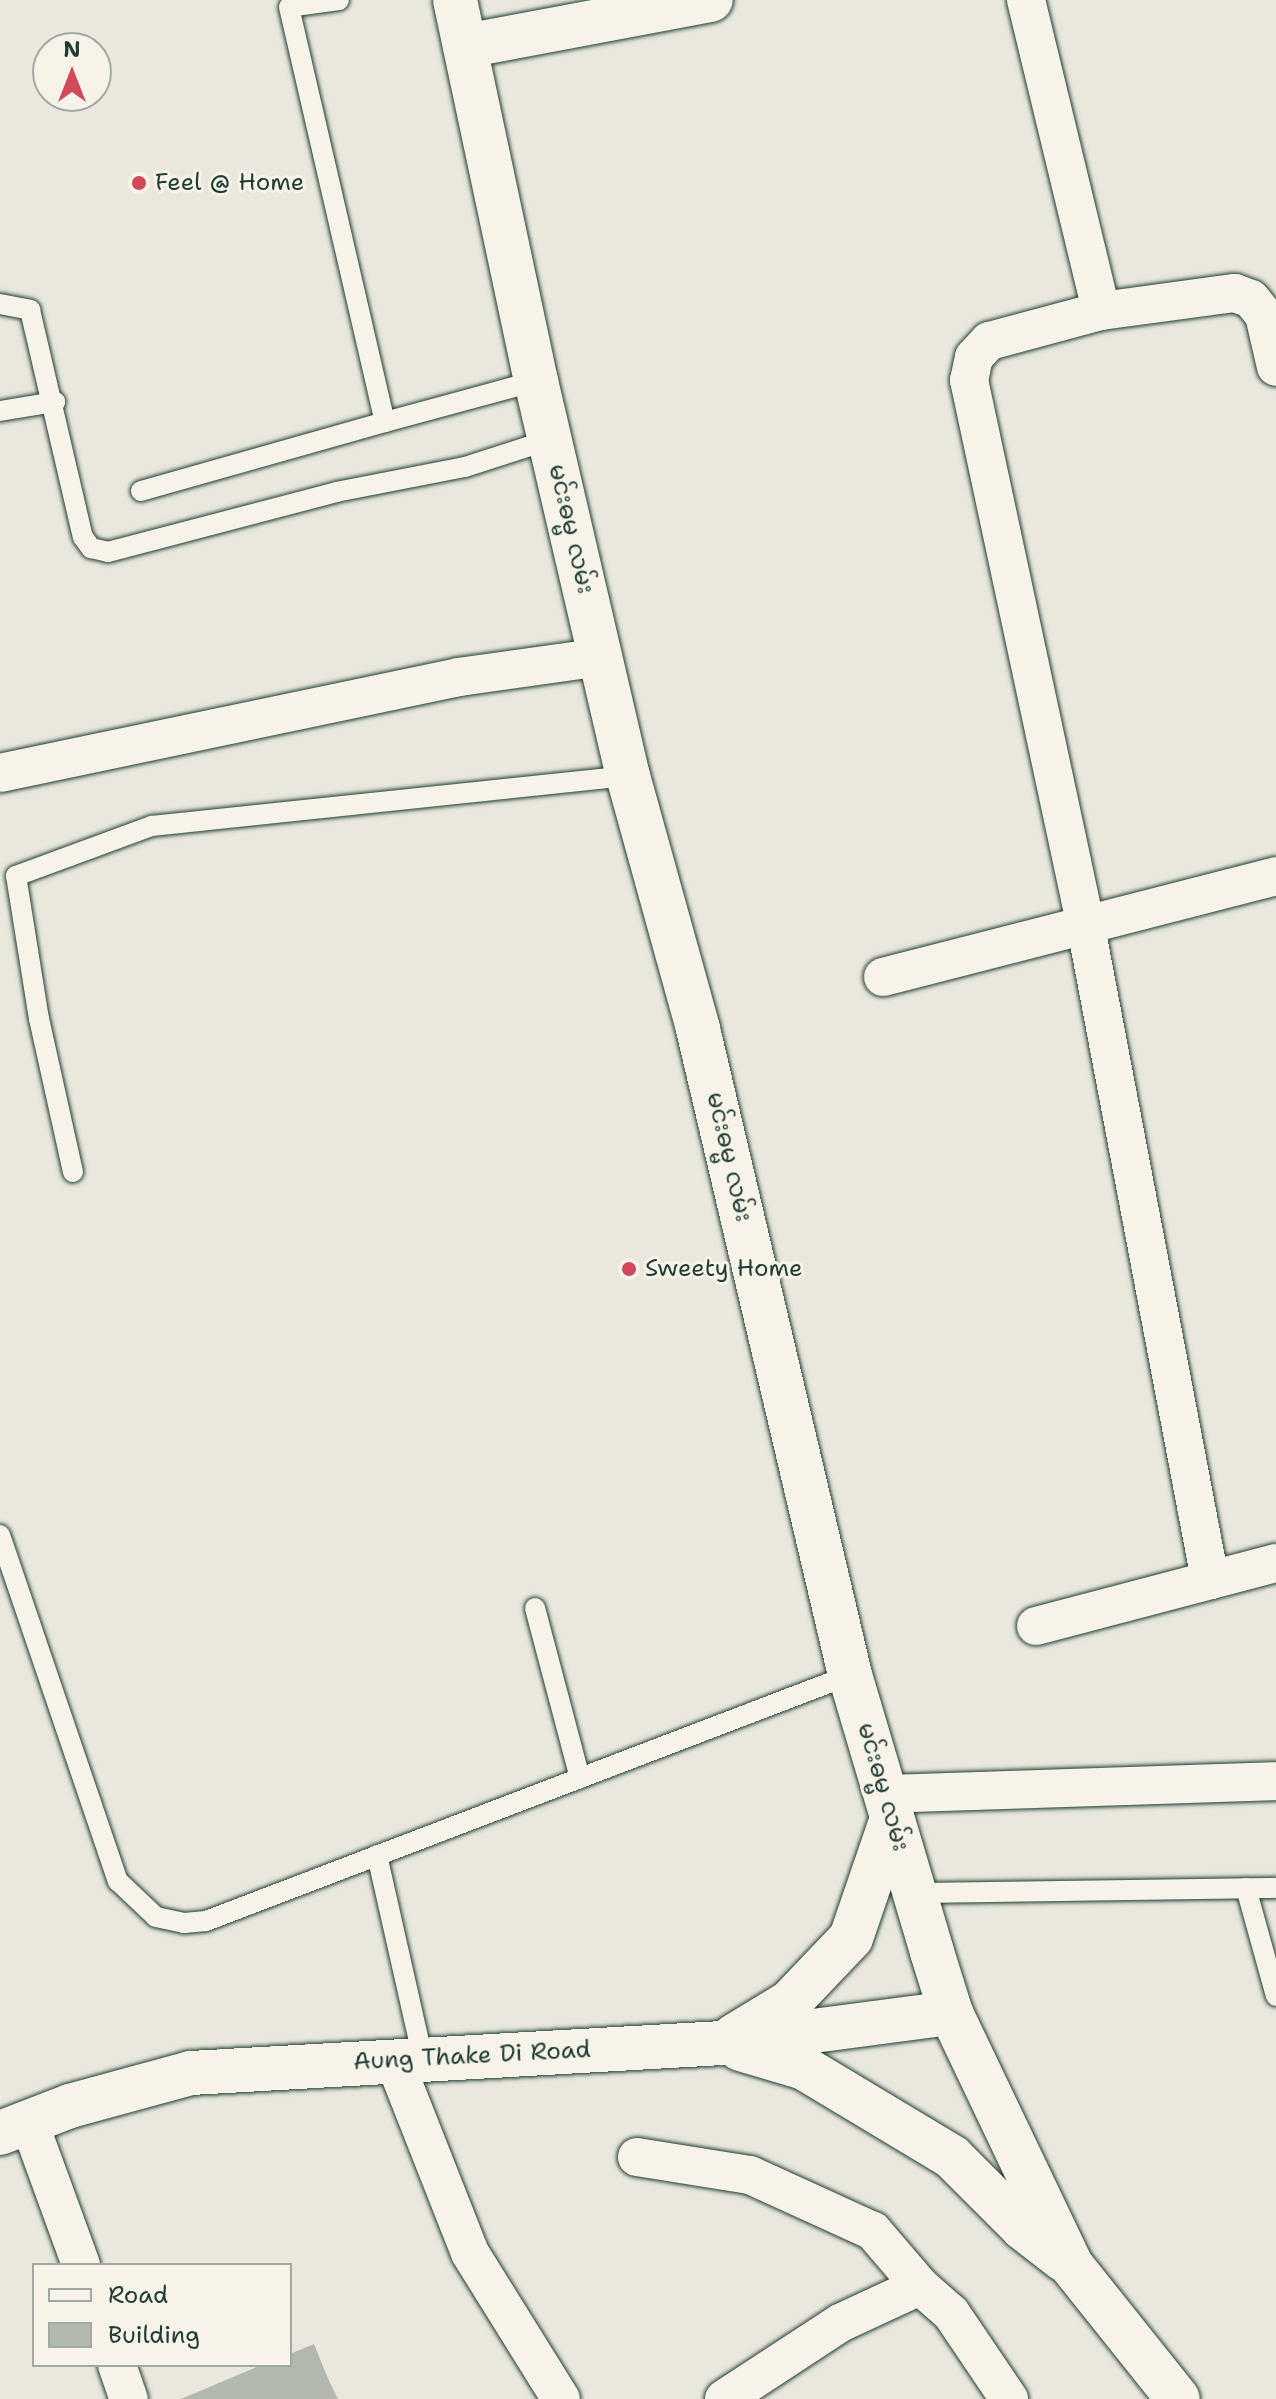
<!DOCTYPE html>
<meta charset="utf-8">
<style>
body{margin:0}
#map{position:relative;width:1276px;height:2399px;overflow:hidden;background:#eae8dd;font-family:"Shantell Sans","Noto Sans Myanmar",sans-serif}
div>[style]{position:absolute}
.shadow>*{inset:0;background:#0003}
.building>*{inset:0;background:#b2b8ae}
.roads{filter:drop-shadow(0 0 2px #1f3d34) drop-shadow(0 0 2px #1f3d34)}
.service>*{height:20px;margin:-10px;padding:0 10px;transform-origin:10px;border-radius:10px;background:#f7f3e8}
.minor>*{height:38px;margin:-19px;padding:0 19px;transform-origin:19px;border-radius:19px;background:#f7f3e8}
.secondary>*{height:44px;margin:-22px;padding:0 22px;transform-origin:22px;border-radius:22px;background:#f7f3e8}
.dots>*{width:22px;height:22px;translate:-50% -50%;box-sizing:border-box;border:4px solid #f7f3e8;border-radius:50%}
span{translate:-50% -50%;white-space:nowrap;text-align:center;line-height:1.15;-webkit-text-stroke:6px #f7f3e8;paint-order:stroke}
.poi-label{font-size:24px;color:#1f3d34}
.left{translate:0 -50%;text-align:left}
.street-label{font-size:24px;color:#1f3d34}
.legend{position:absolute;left:32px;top:2263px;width:260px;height:104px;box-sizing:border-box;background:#f7f3e8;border:2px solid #a1aaa0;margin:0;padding:10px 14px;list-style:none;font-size:24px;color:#1f3d34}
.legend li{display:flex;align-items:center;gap:16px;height:40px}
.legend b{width:40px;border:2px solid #a1aaa0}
.north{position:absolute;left:32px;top:32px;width:80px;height:80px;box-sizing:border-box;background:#f7f3e8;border:2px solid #a1aaa0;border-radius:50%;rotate:0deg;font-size:22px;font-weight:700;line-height:32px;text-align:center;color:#1f3d34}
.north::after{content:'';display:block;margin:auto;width:28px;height:36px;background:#d1495b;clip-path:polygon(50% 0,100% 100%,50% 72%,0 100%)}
</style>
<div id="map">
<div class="shadow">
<div style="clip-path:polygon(313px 2347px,338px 2399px,183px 2399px,267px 2365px,290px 2365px,290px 2356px)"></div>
</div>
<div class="building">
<div style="clip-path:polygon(314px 2344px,336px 2399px,181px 2399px,261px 2365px,290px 2365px,290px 2354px)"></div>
</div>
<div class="roads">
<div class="service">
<div style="left:339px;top:0;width:50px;rotate:172deg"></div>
<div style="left:289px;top:7px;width:426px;rotate:77deg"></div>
<div style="left:385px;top:422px;width:156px;rotate:-15.2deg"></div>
<div style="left:0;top:304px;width:31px;rotate:11deg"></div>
<div style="left:30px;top:310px;width:233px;rotate:76.9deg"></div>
<div style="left:83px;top:537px;width:14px;rotate:54deg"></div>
<div style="left:91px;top:548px;width:17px;rotate:13deg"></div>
<div style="left:108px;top:552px;width:236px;rotate:-14.7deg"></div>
<div style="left:336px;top:492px;width:131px;rotate:-11deg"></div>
<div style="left:465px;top:467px;width:88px;rotate:-17.8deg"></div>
<div style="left:0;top:411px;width:56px;rotate:-9.3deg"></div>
<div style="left:141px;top:491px;width:254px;rotate:-15.8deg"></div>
<div style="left:73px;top:1172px;width:157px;rotate:-102.5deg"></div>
<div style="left:39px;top:1019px;width:145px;rotate:-99.1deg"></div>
<div style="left:16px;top:876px;width:145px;rotate:-20.2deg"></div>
<div style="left:152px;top:826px;width:479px;rotate:-6deg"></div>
<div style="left:0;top:1535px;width:366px;rotate:71.2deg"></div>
<div style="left:118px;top:1881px;width:52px;rotate:43.5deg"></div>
<div style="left:156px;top:1917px;width:29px;rotate:12deg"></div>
<div style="left:184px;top:1923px;width:22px;rotate:-5deg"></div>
<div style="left:206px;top:1921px;width:689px;rotate:-20.91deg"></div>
<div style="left:535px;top:1608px;width:176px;rotate:75.2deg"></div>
<div style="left:377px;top:1855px;width:209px;rotate:77.3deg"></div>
<div style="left:1246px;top:1888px;width:112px;rotate:74.5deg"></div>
<div style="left:914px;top:1893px;width:362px;rotate:-0.8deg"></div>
</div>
<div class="minor">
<div style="left:1026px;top:0;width:320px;rotate:76.4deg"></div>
<div style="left:1101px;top:311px;width:116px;rotate:165deg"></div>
<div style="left:989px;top:341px;width:22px;rotate:133deg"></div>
<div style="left:974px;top:357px;width:24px;rotate:102deg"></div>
<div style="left:969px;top:380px;width:554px;rotate:77.92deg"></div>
<div style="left:1085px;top:922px;width:670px;rotate:79.24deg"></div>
<div style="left:1101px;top:311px;width:135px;rotate:-7.7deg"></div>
<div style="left:1235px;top:293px;width:17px;rotate:21deg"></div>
<div style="left:1251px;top:299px;width:21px;rotate:51deg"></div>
<div style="left:1264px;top:315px;width:53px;rotate:77deg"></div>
<div style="left:0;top:773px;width:469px;rotate:-11.8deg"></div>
<div style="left:459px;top:677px;width:143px;rotate:-8deg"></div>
<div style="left:883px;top:977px;width:406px;rotate:-14.4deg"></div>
<div style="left:1036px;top:1626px;width:248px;rotate:-14.7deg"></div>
<div style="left:885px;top:1794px;width:391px;rotate:-1.9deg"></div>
<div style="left:394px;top:2060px;width:207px;rotate:68.5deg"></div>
<div style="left:470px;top:2253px;width:172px;rotate:58.1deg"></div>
<div style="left:29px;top:2122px;width:152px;rotate:70deg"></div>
<div style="left:637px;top:2157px;width:114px;rotate:9.1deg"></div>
<div style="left:750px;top:2175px;width:135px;rotate:24.5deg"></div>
<div style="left:873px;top:2231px;width:72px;rotate:49.5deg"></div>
<div style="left:117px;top:2365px;width:36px;rotate:71deg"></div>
<div style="left:724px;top:2399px;width:139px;rotate:-33.2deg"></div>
<div style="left:840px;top:2323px;width:88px;rotate:-24.8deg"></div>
<div style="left:920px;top:2286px;width:41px;rotate:41.1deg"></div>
<div style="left:951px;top:2313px;width:104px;rotate:56deg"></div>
</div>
<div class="secondary">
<div style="left:455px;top:0;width:390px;rotate:78deg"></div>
<div style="left:536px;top:381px;width:406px;rotate:76.9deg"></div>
<div style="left:628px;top:776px;width:263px;rotate:74.5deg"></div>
<div style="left:698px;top:1029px;width:664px;rotate:76.76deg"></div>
<div style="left:850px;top:1675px;width:289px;rotate:73.5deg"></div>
<div style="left:932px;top:1952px;width:64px;rotate:72.7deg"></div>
<div style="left:951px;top:2013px;width:279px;rotate:64.5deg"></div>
<div style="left:1071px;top:2265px;width:171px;rotate:51.4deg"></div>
<div style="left:465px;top:46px;width:250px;rotate:-10.6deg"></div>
<div style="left:734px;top:2036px;width:66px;rotate:-31.3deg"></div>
<div style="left:790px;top:2002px;width:88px;rotate:-46.4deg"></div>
<div style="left:851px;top:1938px;width:127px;rotate:-71.1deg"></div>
<div style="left:740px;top:2049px;width:67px;rotate:16.5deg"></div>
<div style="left:804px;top:2068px;width:173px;rotate:31deg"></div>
<div style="left:952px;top:2157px;width:100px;rotate:45deg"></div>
<div style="left:1023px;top:2228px;width:51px;rotate:37.8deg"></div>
<div style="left:0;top:2133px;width:75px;rotate:-21.1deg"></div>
<div style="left:70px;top:2106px;width:125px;rotate:-15.3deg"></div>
<div style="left:191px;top:2073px;width:532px;rotate:-3.23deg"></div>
<div style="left:722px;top:2043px;width:231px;rotate:-7.5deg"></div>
</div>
</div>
<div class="dots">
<div style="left:139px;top:183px;background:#d1495b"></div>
<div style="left:629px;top:1269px;background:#d1495b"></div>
</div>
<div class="poi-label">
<span class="left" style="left:155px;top:183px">Feel @ Home</span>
<span class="left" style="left:645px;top:1269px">Sweety Home</span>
</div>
<div class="street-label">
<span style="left:571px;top:529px;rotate:77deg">မင်းဓမ္မ လမ်း</span>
<span style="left:729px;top:1157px;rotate:77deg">မင်းဓမ္မ လမ်း</span>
<span style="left:883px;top:1787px;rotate:74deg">မင်းဓမ္မ လမ်း</span>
<span style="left:472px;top:2056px;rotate:-3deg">Aung Thake Di Road</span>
</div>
<ul class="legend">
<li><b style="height:10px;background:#f7f3e8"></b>Road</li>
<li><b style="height:22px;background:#b2b8ae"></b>Building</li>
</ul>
<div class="north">N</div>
</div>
